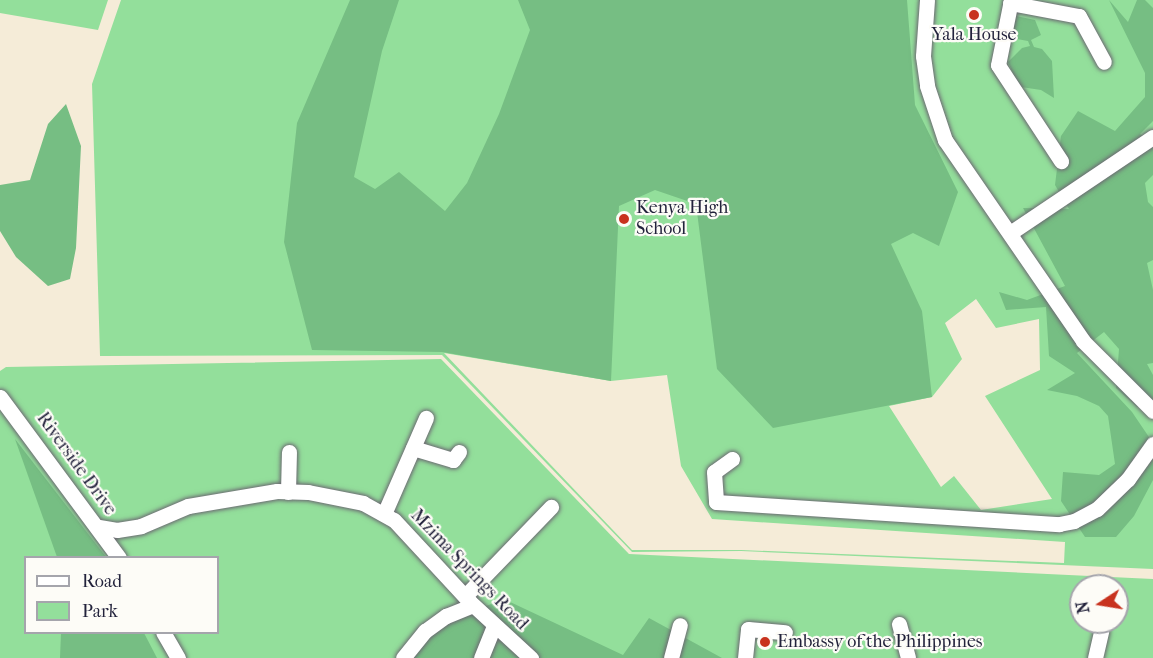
<!DOCTYPE html>
<style>
body{margin:0}
#map{position:relative;width:1153px;height:658px;overflow:hidden;background:#f5ecd8;font-family:"IM FELL French Canon",serif}
div>[style]{position:absolute}
.green>*{inset:0;background:#93df9b}
.forest>*{inset:0;background:#76be83}
.roads{filter:drop-shadow(0 0 2px #6c6972) drop-shadow(0 0 2px #6c6972)}
.minor>*{height:15px;margin:-7.5px;padding:0 7.5px;transform-origin:7.5px;border-radius:7.5px;background:#fff}
.dots>*{width:16px;height:16px;translate:-50% -50%;box-sizing:border-box;border:3px solid #fdfcf7;border-radius:50%}
span{translate:-50% -50%;white-space:nowrap;text-align:center;line-height:1.15;-webkit-text-stroke:4.5px #fdfcf7;paint-order:stroke}
.poi-label{font-size:18px;color:#22223b}
.left{translate:0 -50%;text-align:left}
.street-label{font-size:18px;color:#22223b}
.legend{position:absolute;left:24px;top:556px;width:195px;height:78px;box-sizing:border-box;background:#fdfcf7;border:2px solid #a5a5ac;margin:0;padding:8px 10px;list-style:none;font-size:18px;color:#22223b}
.legend li{display:flex;align-items:center;gap:12px;height:30px}
.legend b{width:30px;border:2px solid #a5a5ac}
.north{position:absolute;left:1069px;top:574px;width:60px;height:60px;box-sizing:border-box;background:#fdfcf7;border:2px solid #a5a5ac;border-radius:50%;rotate:258deg;font-size:16px;font-weight:700;line-height:24px;text-align:center;color:#22223b}
.north::after{content:'';display:block;margin:auto;width:21px;height:27px;background:#c8321e;clip-path:polygon(50% 0,100% 100%,50% 72%,0 100%)}
</style>
<div id="map">
<div class="green">
<div style="clip-path:polygon(0 0,108px 0,98px 30px,0 13px)"></div>
<div style="clip-path:polygon(evenodd,121px 0,1153px 0,1153px 569px,741px 551px,632px 552px,442px 355px,100px 356px,92px 84px,121px 0,976px 299px,996px 328px,1039px 319px,1040px 370px,985px 396px,1052px 499px,981px 510px,954px 476px,941px 487px,889px 406px,932px 397px,962px 359px,945px 323px,976px 299px,121px 0,444px 353px,611px 381px,667px 375px,681px 466px,712px 519px,1065px 542px,1064px 563px,741px 550px,632px 550px,444px 353px)"></div>
<div style="clip-path:polygon(evenodd,441px 359px,629px 554px,1153px 579px,1153px 658px,0 658px,0 371px,6px 367px,441px 359px,26px 558px,218px 558px,218px 632px,26px 632px,26px 558px,441px 359px,1081px 586px,1117px 586px,1117px 622px,1081px 622px,1081px 586px)"></div>
</div>
<div class="forest">
<div style="clip-path:polygon(350px 0,399px 0,382px 51px,354px 177px,375px 189px,399px 172px,445px 211px,467px 183px,499px 114px,530px 30px,518px 0,907px 0,915px 105px,958px 192px,939px 246px,913px 233px,891px 244px,922px 311px,932px 397px,773px 428px,717px 369px,696px 204px,655px 190px,619px 206px,611px 381px,442px 352px,312px 350px,284px 242px,297px 123px)"></div>
<div style="clip-path:polygon(1109px 0,1128px 22px,1137px 0,1145px 0,1153px 8px,1153px 121px,1140px 134px,1153px 143px,1153px 175px,1145px 183px,1148px 202px,1153px 207px,1153px 260px,1147px 263px,1153px 290px,1153px 363px,1147px 364px,1153px 375px,1153px 402px,1137px 407px,1116px 388px,1119px 349px,1104px 332px,1077px 353px,1132px 412px,1153px 443px,1153px 480px,1134px 516px,1116px 537px,1085px 537px,1061px 501px,1063px 472px,1099px 475px,1115px 464px,1108px 416px,1099px 406px,1077px 396px,1047px 390px,1075px 373px,1049px 356px,1046px 307px,1006px 310px,999px 292px,1027px 300px,1065px 286px,1023px 208px,1069px 209px,1055px 185px,1061px 136px,1078px 111px,1115px 131px,1145px 97px,1145px 73px)"></div>
<div style="clip-path:polygon(1002px 13px,1035px 20px,1041px 35px,1031px 40px,1034px 47px,1042px 49px,1052px 61px,1054px 98px,1041px 90px,1021px 87px,1014px 76px,1008px 62px,1022px 48px,1030px 46px,1028px 41px,1017px 39px,1010px 27px,1015px 18px,1002px 20px)"></div>
<div style="clip-path:polygon(66px 104px,81px 146px,76px 248px,70px 279px,48px 286px,16px 257px,0 231px,0 185px,30px 180px,48px 124px)"></div>
<div style="clip-path:polygon(15px 439px,106px 557px,57px 557px)"></div>
<div style="clip-path:polygon(504px 599px,623px 655px,649px 618px,722px 658px,401px 658px,440px 624px)"></div>
<div style="clip-path:polygon(61px 633px,144px 633px,157px 658px,60px 658px)"></div>
</div>
<div class="roads">
<div class="minor">
<div style="left:927px;top:0;width:56px;rotate:94.1deg"></div>
<div style="left:923px;top:56px;width:30px;rotate:82deg"></div>
<div style="left:927px;top:86px;width:57px;rotate:71.6deg"></div>
<div style="left:945px;top:140px;width:244px;rotate:55.5deg"></div>
<div style="left:1083px;top:341px;width:99px;rotate:45deg"></div>
<div style="left:1011px;top:0;width:66px;rotate:101.3deg"></div>
<div style="left:998px;top:65px;width:115px;rotate:56.7deg"></div>
<div style="left:1010px;top:3px;width:70px;rotate:10.7deg"></div>
<div style="left:1079px;top:16px;width:52px;rotate:61.5deg"></div>
<div style="left:1010px;top:233px;width:172px;rotate:-33.9deg"></div>
<div style="left:0;top:397px;width:200px;rotate:53.5deg"></div>
<div style="left:413px;top:448px;width:42px;rotate:16.7deg"></div>
<div style="left:453px;top:460px;width:10px;rotate:-53deg"></div>
<div style="left:732px;top:459px;width:22px;rotate:144deg"></div>
<div style="left:714px;top:472px;width:30px;rotate:86deg"></div>
<div style="left:716px;top:502px;width:344px;rotate:3.7deg"></div>
<div style="left:1059px;top:524px;width:15px;rotate:-11deg"></div>
<div style="left:1074px;top:521px;width:26px;rotate:-28deg"></div>
<div style="left:1097px;top:509px;width:43px;rotate:-44.1deg"></div>
<div style="left:1128px;top:479px;width:43px;rotate:-54.5deg"></div>
<div style="left:288px;top:492px;width:40px;rotate:-88.6deg"></div>
<div style="left:384px;top:514px;width:105px;rotate:-66.4deg"></div>
<div style="left:99px;top:527px;width:18px;rotate:9deg"></div>
<div style="left:117px;top:530px;width:24px;rotate:-9deg"></div>
<div style="left:141px;top:526px;width:51px;rotate:-23.1deg"></div>
<div style="left:188px;top:506px;width:90px;rotate:-9.6deg"></div>
<div style="left:277px;top:491px;width:31px;rotate:2deg"></div>
<div style="left:308px;top:492px;width:56px;rotate:11.3deg"></div>
<div style="left:363px;top:503px;width:35px;rotate:29deg"></div>
<div style="left:394px;top:520px;width:112px;rotate:47.2deg"></div>
<div style="left:470px;top:602px;width:83px;rotate:42.6deg"></div>
<div style="left:465px;top:596px;width:124px;rotate:-46deg"></div>
<div style="left:899px;top:624px;width:35px;rotate:75deg"></div>
<div style="left:163px;top:632px;width:30px;rotate:60deg"></div>
<div style="left:403px;top:658px;width:35px;rotate:-51deg"></div>
<div style="left:425px;top:631px;width:26px;rotate:-36deg"></div>
<div style="left:446px;top:616px;width:29px;rotate:-22deg"></div>
<div style="left:481px;top:658px;width:35px;rotate:-68deg"></div>
<div style="left:671px;top:658px;width:34px;rotate:-75deg"></div>
<div style="left:745px;top:658px;width:29px;rotate:-84deg"></div>
<div style="left:748px;top:629px;width:37px;rotate:5deg"></div>
<div style="left:1095px;top:658px;width:28px;rotate:-77deg"></div>
</div>
</div>
<div class="dots">
<div style="left:974px;top:15px;background:#c8321e"></div>
<div style="left:624px;top:219px;background:#c8321e"></div>
<div style="left:765px;top:642px;background:#c8321e"></div>
</div>
<div class="poi-label">
<span style="left:974px;top:35px">Yala House</span>
<span class="left" style="left:636px;top:219px">Kenya High<br>School</span>
<span class="left" style="left:777px;top:642px">Embassy of the Philippines</span>
</div>
<div class="street-label">
<span style="left:76px;top:464px;rotate:54deg">Riverside Drive</span>
<span style="left:469px;top:570px;rotate:46deg">Mzima Springs Road</span>
</div>
<ul class="legend">
<li><b style="height:8px;background:#fff"></b>Road</li>
<li><b style="height:16px;background:#93df9b"></b>Park</li>
</ul>
<div class="north">N</div>
</div>
